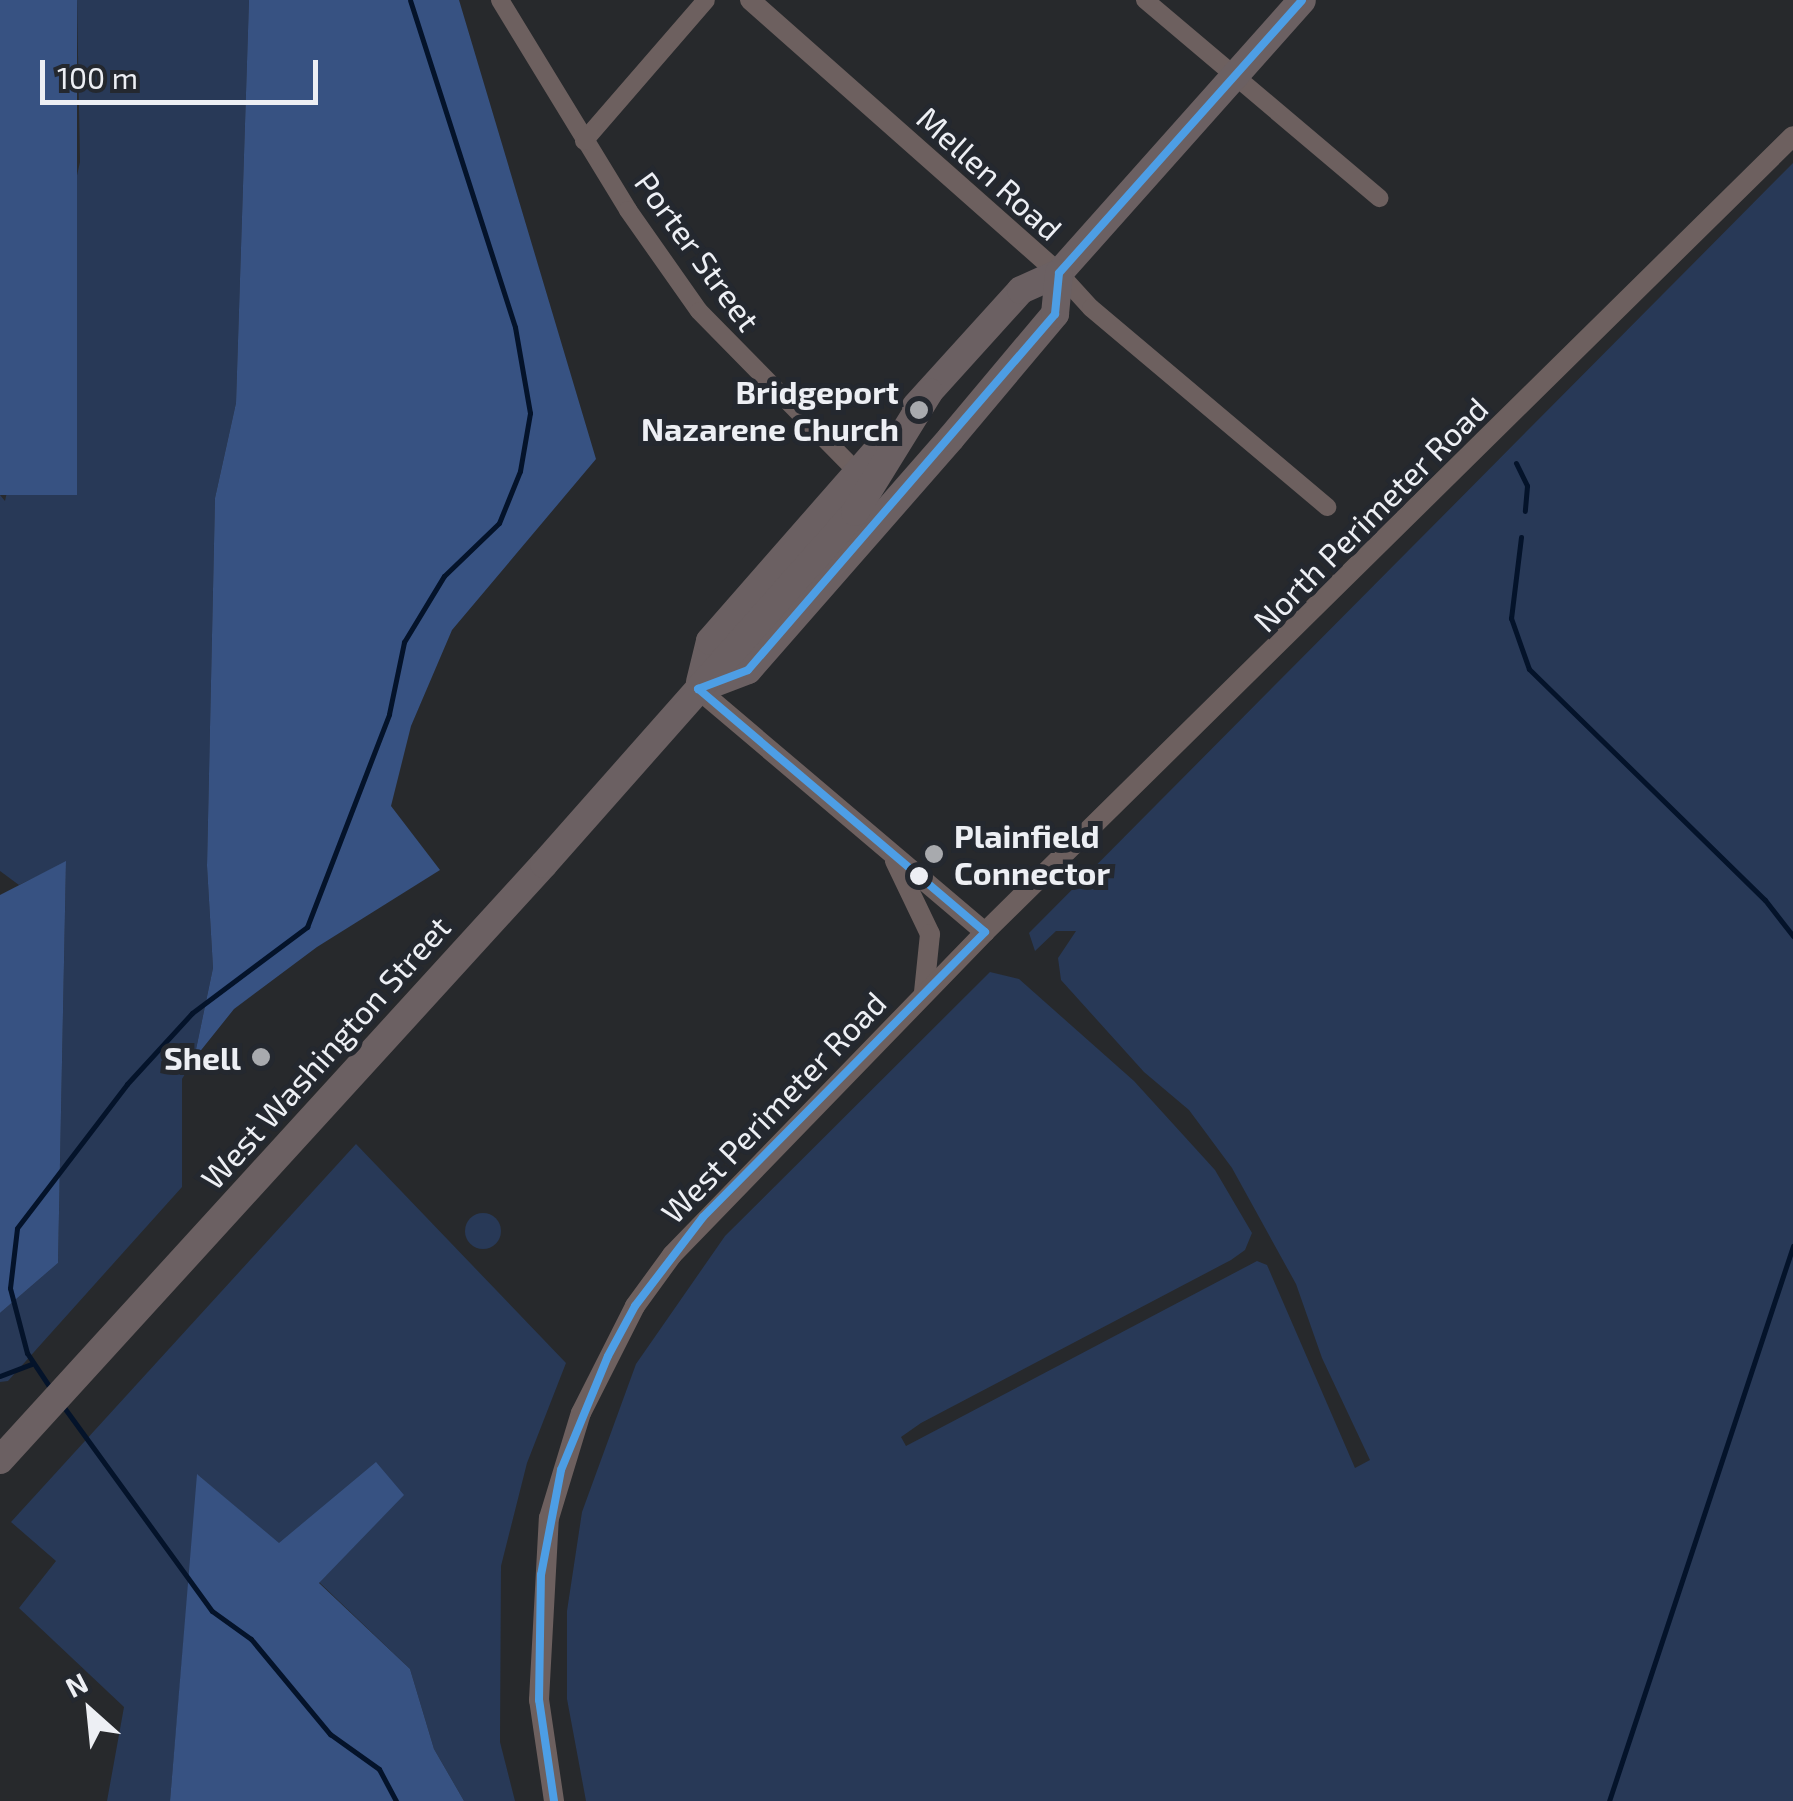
<!DOCTYPE html>
<style>
body{margin:0}
#map{position:relative;width:1793px;height:1801px;overflow:hidden;background:#27292c;font-family:"Exo 2",sans-serif}
div>[style]{position:absolute}
.green>*{inset:0;background:#283957}
.round{border-radius:50%}
.forest>*{inset:0;background:#375282;transform-origin:0 0}
.stream>*{height:5px;margin:-2.5px;padding:0 2.5px;transform-origin:2.5px;border-radius:2.5px;background:#04132a}
.minor>*{height:18px;margin:-9px;padding:0 9px;transform-origin:9px;border-radius:9px;background:#6d605f}
.tertiary>*{height:20px;margin:-10px;padding:0 10px;transform-origin:10px;border-radius:10px;background:#6d605f}
.primary>*{height:28px;margin:-14px;padding:0 14px;transform-origin:14px;border-radius:14px;background:#6b6062}
.bus-1>*{height:8px;margin:-4px;padding:0 4px;transform-origin:4px;border-radius:4px;background:#4d9ee5}
.dots>*{width:28px;height:28px;translate:-50% -50%;box-sizing:border-box;border:5px solid #24282f;border-radius:50%}
span{translate:-50% -50%;white-space:nowrap;text-align:center;line-height:1.15;-webkit-text-stroke:10px #24282f;paint-order:stroke}
.street-label{font-size:32px;color:#edeff4}
.poi-label{font-size:32px;color:#edeff4;font-weight:700}
.right{translate:-100% -50%;text-align:right}
.left{translate:0 -50%;text-align:left}
.north{position:absolute;left:40px;top:1661px;width:100px;height:100px;-webkit-text-stroke:8px #24282f;paint-order:stroke;rotate:333deg;font-size:28px;font-weight:700;line-height:40px;text-align:center;color:#edeff4}
.north::after{content:'';display:block;margin:auto;width:35px;height:45px;background:#edeff4;clip-path:polygon(50% 0,100% 100%,50% 72%,0 100%)}
.scale{position:absolute;left:40px;top:60px;width:278px;height:45px;box-sizing:border-box;border:5px solid #edeff4;border-top:0;padding-left:12px;font-size:30px;line-height:35px;white-space:nowrap;color:#edeff4;-webkit-text-stroke:8px #24282f;paint-order:stroke}
</style>
<div id="map">
<div class="green">
<div style="clip-path:polygon(77px 0,249px 0,236px 403px,215px 498px,207px 866px,213px 968px,194px 1059px,182px 1079px,182px 1187px,8px 1381px,0 1382px,0 1313px,58px 1263px,66px 862px,19px 885px,0 871px,0 495px,5px 501px,80px 162px)"></div>
<div style="clip-path:polygon(1793px 163px,1793px 1801px,586px 1801px,567px 1699px,567px 1611px,582px 1512px,636px 1364px,725px 1236px,990px 972px,1019px 979px,1134px 1081px,1215px 1170px,1252px 1233px,1245px 1250px,1231px 1260px,921px 1423px,901px 1437px,906px 1446px,1257px 1261px,1267px 1265px,1355px 1468px,1370px 1460px,1322px 1358px,1296px 1284px,1232px 1168px,1189px 1110px,1144px 1072px,1061px 980px,1058px 958px,1076px 931px,1056px 931px,1035px 951px,1029px 933px)"></div>
<div style="clip-path:polygon(356px 1144px,566px 1363px,527px 1463px,501px 1566px,500px 1742px,515px 1801px,464px 1801px,434px 1749px,410px 1669px,319px 1582px,403px 1495px,279px 1544px,198px 1475px,170px 1801px,107px 1801px,124px 1707px,19px 1608px,56px 1561px,11px 1522px)"></div>
<div class="round" style="left:465px;top:1213px;width:36px;height:36px"></div>
</div>
<div class="forest">
<div style="left:0;top:0;width:77px;height:495px"></div>
<div style="clip-path:polygon(249px 0,459px 0,596px 459px,452px 630px,411px 726px,391px 806px,440px 870px,317px 947px,234px 1009px,194px 1059px,213px 968px,207px 866px,215px 498px,236px 403px)"></div>
<div style="clip-path:polygon(66px 861px,58px 1263px,0 1313px,0 895px)"></div>
<div style="clip-path:polygon(376px 1462px,404px 1495px,319px 1583px,410px 1669px,434px 1749px,464px 1801px,170px 1801px,197px 1474px,279px 1543px)"></div>
</div>
<div class="stream">
<div style="left:1516px;top:463px;width:25px;rotate:64deg"></div>
<div style="left:1527px;top:486px;width:25px;rotate:95deg"></div>
<div style="left:1521px;top:537px;width:82px;rotate:97deg"></div>
<div style="left:1511px;top:618px;width:54px;rotate:70.6deg"></div>
<div style="left:1529px;top:669px;width:330px;rotate:44.4deg"></div>
<div style="left:1765px;top:900px;width:46px;rotate:52.1deg"></div>
<div style="left:0;top:1376px;width:34px;rotate:-21deg"></div>
<div style="left:51px;top:1389px;width:43px;rotate:-123.7deg"></div>
<div style="left:27px;top:1353px;width:67px;rotate:-104.7deg"></div>
<div style="left:10px;top:1288px;width:60px;rotate:-83.3deg"></div>
<div style="left:17px;top:1228px;width:181px;rotate:-52.6deg"></div>
<div style="left:127px;top:1084px;width:96px;rotate:-47.5deg"></div>
<div style="left:192px;top:1013px;width:144px;rotate:-36.8deg"></div>
<div style="left:307px;top:927px;width:228px;rotate:-68.9deg"></div>
<div style="left:389px;top:714px;width:74px;rotate:-78.2deg"></div>
<div style="left:404px;top:642px;width:77px;rotate:-58.8deg"></div>
<div style="left:444px;top:576px;width:76px;rotate:-43.9deg"></div>
<div style="left:499px;top:523px;width:56px;rotate:-68deg"></div>
<div style="left:520px;top:471px;width:59px;rotate:-80.2deg"></div>
<div style="left:530px;top:413px;width:87px;rotate:-99.9deg"></div>
<div style="left:515px;top:327px;width:343px;rotate:-107.8deg"></div>
<div style="left:63px;top:1406px;width:253px;rotate:54deg"></div>
<div style="left:212px;top:1611px;width:48px;rotate:35.7deg"></div>
<div style="left:251px;top:1639px;width:124px;rotate:50.3deg"></div>
<div style="left:330px;top:1734px;width:60px;rotate:35.5deg"></div>
<div style="left:379px;top:1769px;width:36px;rotate:62deg"></div>
<div style="left:1609px;top:1801px;width:585px;rotate:-71.66deg"></div>
</div>
<div class="minor">
<div style="left:500px;top:0;width:246px;rotate:58.6deg"></div>
<div style="left:628px;top:210px;width:123px;rotate:54.9deg"></div>
<div style="left:699px;top:311px;width:226px;rotate:45.5deg"></div>
<div style="left:1145px;top:0;width:307px;rotate:40.2deg"></div>
<div style="left:584px;top:141px;width:186px;rotate:-49.1deg"></div>
<div style="left:1059px;top:273px;width:47px;rotate:47.6deg"></div>
<div style="left:1091px;top:308px;width:309px;rotate:40.1deg"></div>
</div>
<div class="tertiary">
<div style="left:750px;top:0;width:412px;rotate:41.5deg"></div>
<div style="left:698px;top:689px;width:376px;rotate:40.3deg"></div>
<div style="left:895px;top:861px;width:81px;rotate:64.4deg"></div>
<div style="left:930px;top:934px;width:58px;rotate:95.9deg"></div>
<div style="left:554px;top:1801px;width:102px;rotate:-98.4deg"></div>
<div style="left:539px;top:1700px;width:182px;rotate:-86.9deg"></div>
<div style="left:549px;top:1518px;width:110px;rotate:-73.1deg"></div>
<div style="left:581px;top:1413px;width:120px;rotate:-63.2deg"></div>
<div style="left:635px;top:1306px;width:63px;rotate:-54deg"></div>
<div style="left:672px;top:1255px;width:450px;rotate:-45.9deg"></div>
<div style="left:985px;top:932px;width:1134px;rotate:-44.57deg"></div>
</div>
<div class="primary">
<div style="left:916px;top:406px;width:156px;rotate:-47.8deg"></div>
<div style="left:1021px;top:290px;width:42px;rotate:-24.1deg"></div>
<div style="left:1059px;top:273px;width:365px;rotate:-48.3deg"></div>
<div style="left:700px;top:682px;width:42px;rotate:-76.3deg"></div>
<div style="left:710px;top:641px;width:264px;rotate:-48.8deg"></div>
<div style="left:704px;top:687px;width:47px;rotate:-21.1deg"></div>
<div style="left:748px;top:670px;width:308px;rotate:-48.8deg"></div>
<div style="left:951px;top:438px;width:162px;rotate:-50deg"></div>
<div style="left:1055px;top:314px;width:41px;rotate:-84.4deg"></div>
<div style="left:0;top:1460px;width:807px;rotate:-47.61deg"></div>
<div style="left:544px;top:864px;width:470px;rotate:-48.5deg"></div>
<div style="left:855px;top:512px;width:141px;rotate:-58.3deg"></div>
</div>
<div class="bus-1">
<div style="left:698px;top:689px;width:53px;rotate:-20.8deg"></div>
<div style="left:748px;top:670px;width:470px;rotate:-49.2deg"></div>
<div style="left:1055px;top:314px;width:41px;rotate:-84.4deg"></div>
<div style="left:1059px;top:273px;width:365px;rotate:-48.3deg"></div>
<div style="left:554px;top:1801px;width:102px;rotate:-98.4deg"></div>
<div style="left:539px;top:1700px;width:125px;rotate:-89.1deg"></div>
<div style="left:541px;top:1575px;width:107px;rotate:-79.2deg"></div>
<div style="left:561px;top:1470px;width:123px;rotate:-67.6deg"></div>
<div style="left:608px;top:1356px;width:57px;rotate:-61.6deg"></div>
<div style="left:635px;top:1306px;width:112px;rotate:-52.6deg"></div>
<div style="left:703px;top:1217px;width:401px;rotate:-45.3deg"></div>
<div style="left:985px;top:932px;width:376px;rotate:-139.7deg"></div>
</div>
<div class="dots">
<div style="left:919px;top:410px;background:#a8aaae"></div>
<div style="left:934px;top:854px;background:#a8aaae"></div>
<div style="left:919px;top:876px;background:#edeff4"></div>
<div style="left:261px;top:1057px;background:#a8aaae"></div>
</div>
<div class="street-label">
<span style="left:990px;top:173px;rotate:42deg">Mellen Road</span>
<span style="left:698px;top:251px;rotate:54deg">Porter Street</span>
<span style="left:1370px;top:514px;rotate:-45deg">North Perimeter Road</span>
<span style="left:325px;top:1052px;rotate:-48deg">West Washington Street</span>
<span style="left:773px;top:1107px;rotate:-46deg">West Perimeter Road</span>
</div>
<div class="poi-label">
<span class="right" style="left:899px;top:410px">Bridgeport<br>Nazarene Church</span>
<span class="left" style="left:954px;top:854px">Plainfield<br>Connector</span>
<span class="right" style="left:241px;top:1057px">Shell</span>
</div>
<div class="north">N</div>
<div class="scale">100 m</div>
</div>
